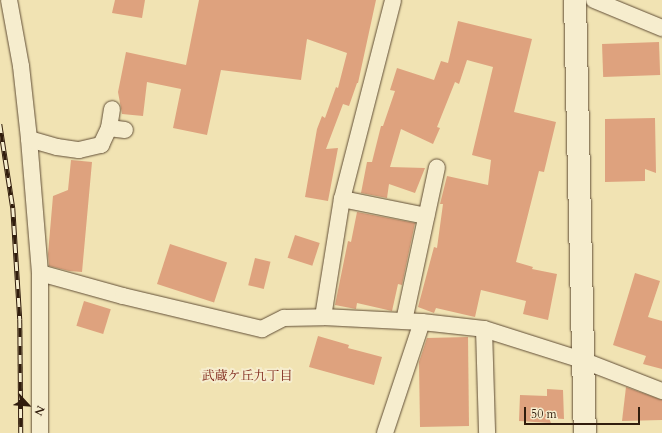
<!DOCTYPE html>
<meta charset="utf-8">
<style>
body{margin:0}
#map{position:relative;width:662px;height:433px;overflow:hidden;background:#f1e3b3;font-family:Cardo,"Noto Serif JP",serif}
div>[style]{position:absolute}
.building>*{inset:0;background:#dea27e;transform-origin:0 0}
.roads{filter:drop-shadow(0 0 1px #614e36) drop-shadow(0 0 1px #614e36)}
.street>*{height:16px;margin:-8px;padding:0 8px;transform-origin:8px;border-radius:8px;background:#f6edce}
.secondary>*{height:22px;margin:-11px;padding:0 11px;transform-origin:11px;border-radius:11px;background:#f6edce}
.rail>*{height:4.5px;margin-top:-2.25px;transform-origin:0;background:repeating-linear-gradient(90deg,#f6edce 0 9px,#311d0d 0 18px);box-sizing:border-box;border-block:1px solid #311d0d}
span{translate:-50% -50%;white-space:nowrap;text-align:center;line-height:1.15;-webkit-text-stroke:4px #f6edce;paint-order:stroke}
.neighbourhood-label{font-size:13px;color:#7a1f14}
.north{position:absolute;left:8px;top:385px;width:40px;height:40px;-webkit-text-stroke:3px #f6edce;paint-order:stroke;rotate:116deg;font-size:11px;font-weight:700;line-height:16px;text-align:center;color:#311d0d}
.north::after{content:'';display:block;margin:auto;width:14px;height:18px;background:#311d0d;clip-path:polygon(50% 0,100% 100%,50% 72%,0 100%)}
.scale{position:absolute;left:524px;top:407px;width:116px;height:18px;box-sizing:border-box;border:2px solid #311d0d;border-top:0;padding-left:5px;font-size:12px;line-height:14px;white-space:nowrap;color:#311d0d;-webkit-text-stroke:3px #f6edce;paint-order:stroke}
</style>
<div id="map">
<div class="building">
<div style="clip-path:polygon(115px 0,145px 0,142px 18px,112px 13px)"></div>
<div style="clip-path:polygon(199px 0,376px 0,358px 83px,357px 83px,349px 106px,343px 104px,326px 149px,338px 148px,328px 201px,305px 197px,317px 129px,322px 116px,325px 118px,336px 87px,338px 88px,347px 53px,307px 39px,301px 80px,221px 70px,207px 135px,173px 128px,181px 89px,147px 82px,143px 116px,122px 114px,118px 92px,126px 52px,186px 65px)"></div>
<div style="clip-path:polygon(458px 21px,532px 39px,514px 112px,556px 122px,544px 172px,539px 171px,516px 262px,533px 267px,532px 269px,557px 274px,548px 320px,523px 314px,526px 301px,481px 290px,475px 317px,436px 308px,434px 313px,418px 307px,434px 247px,437px 248px,443px 204px,440px 204px,447px 176px,488px 185px,491px 160px,472px 155px,493px 67px,467px 60px,459px 84px,455px 82px,437px 127px,440px 128px,433px 144px,401px 129px,390px 167px,425px 168px,415px 193px,389px 184px,387px 198px,361px 193px,367px 162px,372px 162px,381px 126px,383px 126px,395px 91px,390px 90px,397px 68px,434px 80px,441px 61px,448px 63px)"></div>
<div style="left:659px;top:42px;width:33px;height:57px;rotate:88deg"></div>
<div style="clip-path:polygon(655px 118px,656px 173px,645px 169px,645px 181px,605px 182px,605px 119px)"></div>
<div style="clip-path:polygon(71px 160px,92px 162px,82px 272px,69px 271px,49px 266px,48px 254px,53px 196px,68px 190px)"></div>
<div style="clip-path:polygon(357px 212px,415px 223px,402px 285px,398px 284px,392px 311px,357px 303px,356px 309px,335px 305px,348px 241px,351px 242px)"></div>
<div style="left:295px;top:235px;width:26px;height:24px;rotate:18deg"></div>
<div style="left:170px;top:244px;width:60px;height:42px;rotate:18deg"></div>
<div style="left:255px;top:258px;width:16px;height:28px;rotate:14deg"></div>
<div style="clip-path:polygon(635px 273px,660px 281px,648px 317px,662px 321px,662px 369px,643px 364px,646px 356px,613px 345px)"></div>
<div style="left:84px;top:301px;width:28px;height:26px;rotate:17deg"></div>
<div style="clip-path:polygon(318px 336px,349px 345px,348px 348px,382px 357px,374px 385px,309px 367px)"></div>
<div style="clip-path:polygon(468px 337px,469px 426px,420px 427px,419px 362px,427px 338px)"></div>
<div style="clip-path:polygon(626px 387px,662px 400px,662px 420px,622px 421px)"></div>
<div style="clip-path:polygon(547px 389px,563px 390px,564px 419px,549px 418px,551px 423px,519px 421px,520px 395px,547px 396px)"></div>
</div>
<div class="roads">
<div class="street">
<div style="left:9px;top:0;width:67px;rotate:79.7deg"></div>
<div style="left:21px;top:66px;width:73px;rotate:83.7deg"></div>
<div style="left:29px;top:139px;width:134px;rotate:85.3deg"></div>
<div style="left:40px;top:273px;width:160px;rotate:90deg"></div>
<div style="left:594px;top:0;width:74px;rotate:22.4deg"></div>
<div style="left:109px;top:128px;width:16px;rotate:7deg"></div>
<div style="left:29px;top:139px;width:29px;rotate:16deg"></div>
<div style="left:57px;top:147px;width:22px;rotate:8deg"></div>
<div style="left:79px;top:150px;width:23px;rotate:-13deg"></div>
<div style="left:101px;top:145px;width:19px;rotate:-65deg"></div>
<div style="left:109px;top:128px;width:19px;rotate:-81deg"></div>
<div style="left:342px;top:199px;width:86px;rotate:11.4deg"></div>
<div style="left:40px;top:273px;width:86px;rotate:15.5deg"></div>
<div style="left:123px;top:296px;width:143px;rotate:13.4deg"></div>
<div style="left:262px;top:329px;width:25px;rotate:-27deg"></div>
<div style="left:284px;top:318px;width:39px;rotate:-1deg"></div>
<div style="left:323px;top:317px;width:99px;rotate:2.9deg"></div>
<div style="left:422px;top:322px;width:62px;rotate:6.4deg"></div>
<div style="left:484px;top:329px;width:103px;rotate:17.6deg"></div>
<div style="left:582px;top:360px;width:86px;rotate:21.2deg"></div>
<div style="left:323px;top:317px;width:120px;rotate:-80.9deg"></div>
<div style="left:342px;top:199px;width:205px;rotate:-75.6deg"></div>
<div style="left:404px;top:321px;width:157px;rotate:-77.9deg"></div>
<div style="left:484px;top:329px;width:104px;rotate:88.3deg"></div>
<div style="left:385px;top:433px;width:117px;rotate:-71.6deg"></div>
</div>
<div class="secondary">
<div style="left:575px;top:0;width:433px;rotate:88.7deg"></div>
</div>
</div>
<div class="rail">
<div style="left:0;top:124px;width:85px;rotate:81.2deg"></div>
<div style="left:13px;top:208px;width:111px;rotate:86.4deg"></div>
<div style="left:20px;top:319px;width:114px;rotate:89.5deg"></div>
</div>
<div class="neighbourhood-label">
<span style="left:247px;top:376px">武蔵ケ丘九丁目</span>
</div>
<div class="north">N</div>
<div class="scale">50 m</div>
</div>
